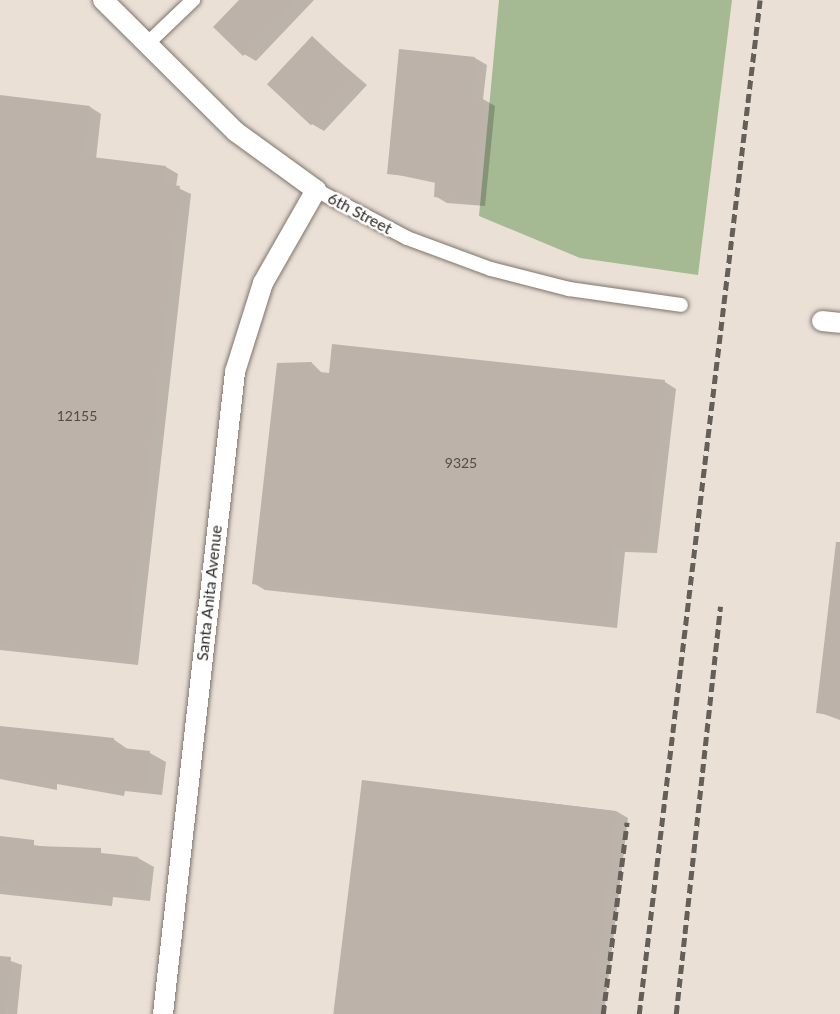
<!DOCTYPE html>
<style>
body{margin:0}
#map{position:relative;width:840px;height:1014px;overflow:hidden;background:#ebe0d6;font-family:Lato,sans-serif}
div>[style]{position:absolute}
.green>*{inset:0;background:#a5ba93}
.shadow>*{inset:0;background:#0003}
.building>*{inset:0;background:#bcb2a9;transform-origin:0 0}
.roads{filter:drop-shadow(0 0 2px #7e746c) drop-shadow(0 0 2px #7e746c)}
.street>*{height:14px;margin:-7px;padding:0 7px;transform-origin:7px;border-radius:7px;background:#fff}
.secondary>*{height:20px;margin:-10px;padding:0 10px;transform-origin:10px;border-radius:10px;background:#fff}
.rail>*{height:4.5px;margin-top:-2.25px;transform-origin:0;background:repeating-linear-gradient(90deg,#655f5a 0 9px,transparent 0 13.5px)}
span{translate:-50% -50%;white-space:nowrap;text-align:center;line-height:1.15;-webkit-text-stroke:5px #fff;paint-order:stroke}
.number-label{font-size:14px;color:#524d48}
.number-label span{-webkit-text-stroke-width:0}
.street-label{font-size:16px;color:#2f2b27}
</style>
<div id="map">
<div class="green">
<div style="clip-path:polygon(499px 0,732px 0,698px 275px,580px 258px,479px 216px)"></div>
</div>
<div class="shadow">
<div style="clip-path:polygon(241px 0,314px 0,256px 61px,244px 54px)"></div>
<div style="clip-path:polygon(312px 38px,367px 85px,324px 131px,312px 124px)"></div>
<div style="clip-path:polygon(475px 58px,487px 65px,483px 99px,495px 106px,485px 206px,447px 203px,435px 196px,436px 183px,389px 173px)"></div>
<div style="clip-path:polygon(0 97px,90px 107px,101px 114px,96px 159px,166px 167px,178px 174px,176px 187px,191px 194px,138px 665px,0 650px)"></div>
<div style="clip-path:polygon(312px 363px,323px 374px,665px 382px,676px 389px,657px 553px,625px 552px,617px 628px,265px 590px,253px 583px)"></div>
<div style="clip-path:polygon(840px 544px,840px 720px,818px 712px)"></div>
<div style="clip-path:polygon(0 727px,113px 739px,129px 750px,150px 753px,166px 762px,162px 795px,125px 791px,124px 796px,57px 784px,57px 790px,0 779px)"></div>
<div style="clip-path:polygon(363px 781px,616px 811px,628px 818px,604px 1014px,336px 1014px)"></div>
<div style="clip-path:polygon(0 841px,138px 858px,154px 867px,150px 901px,113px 897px,112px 906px,0 894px)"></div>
<div style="clip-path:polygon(0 957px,22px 965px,17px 1014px,0 1014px)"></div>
</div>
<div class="building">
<div style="clip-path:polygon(239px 0,297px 0,243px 56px,213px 27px)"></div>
<div style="left:312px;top:36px;width:60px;height:66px;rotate:43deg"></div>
<div style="clip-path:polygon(399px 49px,475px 57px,472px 97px,483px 98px,474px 201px,434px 197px,435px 179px,387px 174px)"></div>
<div style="clip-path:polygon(0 95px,90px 106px,84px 156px,166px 166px,164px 184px,180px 186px,126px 660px,0 645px)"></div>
<div style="clip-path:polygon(332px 344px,665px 380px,646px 547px,614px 546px,606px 622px,252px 584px,277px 363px,312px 362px,311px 371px,329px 373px)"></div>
<div style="clip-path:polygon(836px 542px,840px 542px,840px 716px,816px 713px)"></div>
<div style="clip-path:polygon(0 726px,114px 738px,113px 747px,150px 751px,146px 787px,109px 783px,109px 788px,42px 776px,41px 782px,7px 778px,7px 772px,0 772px)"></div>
<div style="left:362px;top:780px;width:256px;height:236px;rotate:7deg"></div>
<div style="clip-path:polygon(0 836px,34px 840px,34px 846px,101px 848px,101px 853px,138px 857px,135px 893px,97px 889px,96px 898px,0 884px)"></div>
<div style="clip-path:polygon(0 956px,11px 957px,5px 1014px,0 1013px)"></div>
</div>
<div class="roads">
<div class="street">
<div style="left:147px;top:44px;width:64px;rotate:-43.7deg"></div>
<div style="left:316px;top:190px;width:103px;rotate:27.8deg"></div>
<div style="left:407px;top:238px;width:90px;rotate:20.3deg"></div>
<div style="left:491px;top:269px;width:81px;rotate:14.4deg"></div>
<div style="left:569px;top:289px;width:113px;rotate:8.1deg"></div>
</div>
<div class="secondary">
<div style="left:103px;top:0;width:187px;rotate:44.8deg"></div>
<div style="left:236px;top:132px;width:99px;rotate:35.9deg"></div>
<div style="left:316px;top:190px;width:107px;rotate:119.7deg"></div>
<div style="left:263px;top:283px;width:93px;rotate:107.5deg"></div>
<div style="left:235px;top:372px;width:646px;rotate:96.4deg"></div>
<div style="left:822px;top:321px;width:18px;rotate:6deg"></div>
</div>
</div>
<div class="rail">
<div style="left:603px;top:1014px;width:193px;rotate:-82.9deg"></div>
<div style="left:639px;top:1014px;width:1021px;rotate:-83.2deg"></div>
<div style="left:676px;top:1014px;width:410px;rotate:-83.8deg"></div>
</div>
<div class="number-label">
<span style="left:77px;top:416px">12155</span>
<span style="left:461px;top:463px">9325</span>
</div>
<div class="street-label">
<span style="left:360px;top:213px;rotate:28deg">6th Street</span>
<span style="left:209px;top:593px;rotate:-84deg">Santa Anita Avenue</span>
</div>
</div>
